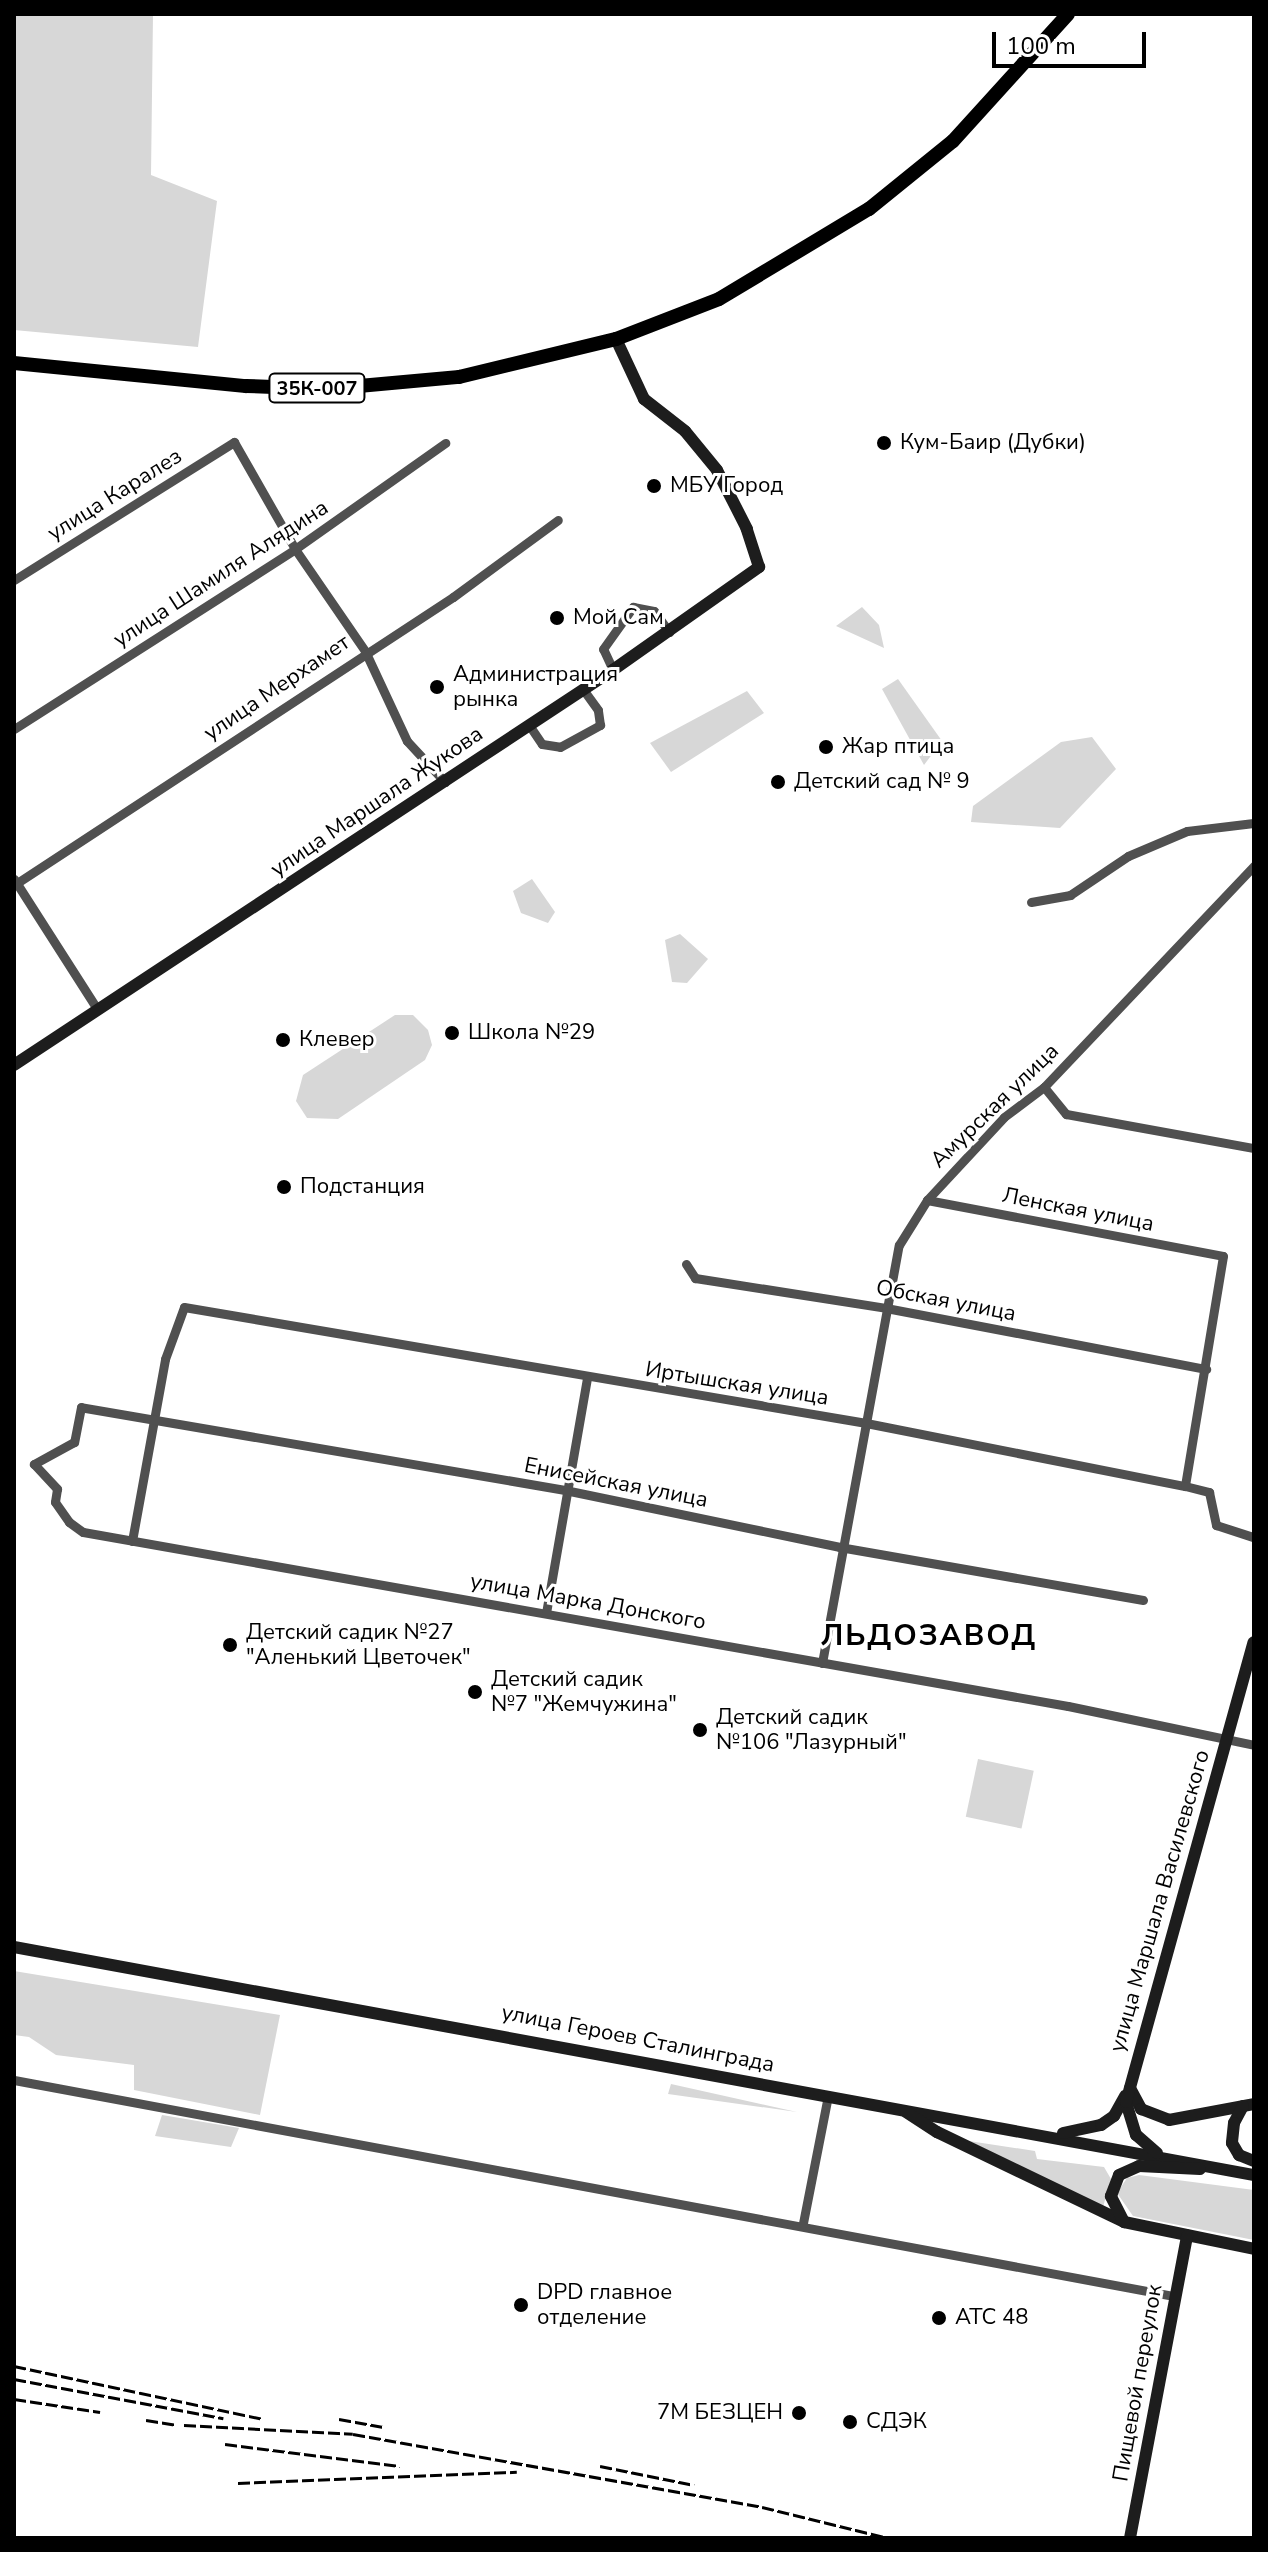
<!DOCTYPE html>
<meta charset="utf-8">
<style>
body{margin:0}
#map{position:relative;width:1268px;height:2552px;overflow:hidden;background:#fff;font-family:"Nunito Sans",sans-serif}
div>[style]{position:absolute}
.green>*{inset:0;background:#d7d7d7;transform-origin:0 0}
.street>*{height:9px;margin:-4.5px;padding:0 4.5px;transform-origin:4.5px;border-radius:4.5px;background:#505050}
.secondary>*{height:12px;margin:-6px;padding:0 6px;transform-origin:6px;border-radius:6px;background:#1d1d1d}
.primary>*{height:14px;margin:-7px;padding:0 7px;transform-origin:7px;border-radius:7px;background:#000}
.rail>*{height:3px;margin-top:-1.5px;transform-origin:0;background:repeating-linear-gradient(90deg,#000 0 12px,transparent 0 16px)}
.dots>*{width:22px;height:22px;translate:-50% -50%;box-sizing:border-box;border:4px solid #fff;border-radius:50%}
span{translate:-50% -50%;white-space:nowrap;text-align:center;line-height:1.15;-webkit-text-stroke:6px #fff;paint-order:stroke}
.shield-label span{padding:2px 6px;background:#fff;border:2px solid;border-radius:6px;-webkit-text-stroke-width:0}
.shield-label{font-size:20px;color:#000;font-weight:700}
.poi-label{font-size:22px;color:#000}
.left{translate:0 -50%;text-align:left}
.right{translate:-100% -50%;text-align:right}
.street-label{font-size:22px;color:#000}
.district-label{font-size:30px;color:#000;font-weight:700;letter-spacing:2px}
.frame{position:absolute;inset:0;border:16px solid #000;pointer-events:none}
.scale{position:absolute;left:992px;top:32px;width:154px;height:36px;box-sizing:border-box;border:4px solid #000;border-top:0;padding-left:10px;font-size:24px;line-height:28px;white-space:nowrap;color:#000;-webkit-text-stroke:6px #fff;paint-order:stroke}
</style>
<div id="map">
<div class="green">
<div style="clip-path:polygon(14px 14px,153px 14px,151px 175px,217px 201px,198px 347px,14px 330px)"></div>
<div style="clip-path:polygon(862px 607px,879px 625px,884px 648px,836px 626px)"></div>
<div style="clip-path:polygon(898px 679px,942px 741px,924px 765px,882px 689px)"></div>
<div style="clip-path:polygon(747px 691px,764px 713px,671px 772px,650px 743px)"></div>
<div style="clip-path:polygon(1092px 737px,1116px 769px,1060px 828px,971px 822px,973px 806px,1061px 742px)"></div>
<div style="clip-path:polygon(532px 879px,555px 912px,548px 923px,521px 913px,513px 891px)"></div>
<div style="clip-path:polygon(680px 934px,708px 959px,687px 983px,672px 982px,665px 940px)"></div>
<div style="clip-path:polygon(395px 1015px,413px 1015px,428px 1030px,432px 1045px,425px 1060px,338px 1119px,307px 1118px,296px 1101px,303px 1075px)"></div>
<div style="left:978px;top:1759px;width:57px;height:59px;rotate:12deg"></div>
<div style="clip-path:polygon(14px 1971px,280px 2015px,260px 2115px,134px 2090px,134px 2065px,56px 2055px,29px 2037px,14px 2035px)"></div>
<div style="clip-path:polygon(671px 2084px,797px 2112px,668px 2094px)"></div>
<div style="clip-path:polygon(162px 2115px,239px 2128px,231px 2147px,155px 2136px)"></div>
<div style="clip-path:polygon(969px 2141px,1035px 2151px,1037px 2159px,1104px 2167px,1111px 2179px,1103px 2207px)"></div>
<div style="clip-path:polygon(1139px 2175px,1254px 2190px,1254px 2240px,1133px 2216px,1117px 2193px,1127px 2178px)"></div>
</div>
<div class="street">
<div style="left:14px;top:580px;width:260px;rotate:-32.1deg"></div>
<div style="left:234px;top:442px;width:123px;rotate:60.3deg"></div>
<div style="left:295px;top:549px;width:124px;rotate:55.5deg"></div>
<div style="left:365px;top:651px;width:99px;rotate:65deg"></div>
<div style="left:407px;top:741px;width:56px;rotate:47.2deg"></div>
<div style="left:613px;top:670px;width:23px;rotate:-115deg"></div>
<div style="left:603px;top:649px;width:52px;rotate:-54.5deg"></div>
<div style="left:633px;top:607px;width:21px;rotate:11deg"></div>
<div style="left:654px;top:611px;width:26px;rotate:54deg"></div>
<div style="left:529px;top:725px;width:23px;rotate:56deg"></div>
<div style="left:542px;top:744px;width:18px;rotate:9deg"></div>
<div style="left:560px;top:747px;width:46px;rotate:-28.8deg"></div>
<div style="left:600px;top:725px;width:15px;rotate:-98deg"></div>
<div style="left:598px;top:710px;width:26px;rotate:-126deg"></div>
<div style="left:14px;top:729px;width:334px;rotate:-32.6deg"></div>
<div style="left:295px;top:549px;width:184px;rotate:-35.2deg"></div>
<div style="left:14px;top:879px;width:154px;rotate:57.4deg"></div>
<div style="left:14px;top:885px;width:525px;rotate:-33.27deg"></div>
<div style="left:453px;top:597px;width:130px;rotate:-36.3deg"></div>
<div style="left:1031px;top:902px;width:40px;rotate:-10deg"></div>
<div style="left:1070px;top:895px;width:70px;rotate:-33.9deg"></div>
<div style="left:1128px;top:856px;width:64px;rotate:-23deg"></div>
<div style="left:1187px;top:831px;width:67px;rotate:-6.8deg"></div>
<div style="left:1044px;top:1087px;width:35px;rotate:51deg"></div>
<div style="left:1066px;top:1114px;width:191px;rotate:10.3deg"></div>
<div style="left:927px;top:1200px;width:301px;rotate:10.7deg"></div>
<div style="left:1223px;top:1256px;width:233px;rotate:99.4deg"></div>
<div style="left:686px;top:1264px;width:17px;rotate:57deg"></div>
<div style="left:695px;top:1278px;width:193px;rotate:8.9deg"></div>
<div style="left:886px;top:1308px;width:326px;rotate:10.8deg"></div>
<div style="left:132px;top:1541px;width:185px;rotate:-79.7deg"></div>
<div style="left:165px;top:1359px;width:55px;rotate:-69.9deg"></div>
<div style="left:184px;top:1307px;width:692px;rotate:9.65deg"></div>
<div style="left:866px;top:1423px;width:325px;rotate:11.2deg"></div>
<div style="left:1185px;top:1486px;width:25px;rotate:14deg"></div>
<div style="left:1209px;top:1492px;width:34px;rotate:78deg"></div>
<div style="left:1216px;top:1525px;width:40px;rotate:18deg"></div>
<div style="left:1143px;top:1600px;width:308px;rotate:-170.1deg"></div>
<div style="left:840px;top:1547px;width:281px;rotate:-168.3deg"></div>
<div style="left:565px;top:1490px;width:491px;rotate:-170.3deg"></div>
<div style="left:81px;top:1407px;width:36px;rotate:101deg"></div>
<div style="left:74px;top:1442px;width:46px;rotate:151.2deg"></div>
<div style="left:34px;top:1464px;width:34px;rotate:47deg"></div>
<div style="left:57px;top:1489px;width:13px;rotate:99deg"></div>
<div style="left:55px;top:1502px;width:24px;rotate:55deg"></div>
<div style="left:69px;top:1522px;width:17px;rotate:36deg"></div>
<div style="left:83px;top:1532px;width:1000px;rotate:10.02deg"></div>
<div style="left:1068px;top:1706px;width:190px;rotate:11.8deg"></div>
<div style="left:546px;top:1613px;width:238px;rotate:-80.1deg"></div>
<div style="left:822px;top:1663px;width:425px;rotate:-79.6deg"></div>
<div style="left:899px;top:1245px;width:53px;rotate:-58.1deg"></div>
<div style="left:927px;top:1200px;width:113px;rotate:-47.1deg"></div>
<div style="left:1004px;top:1117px;width:50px;rotate:-36.9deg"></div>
<div style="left:1044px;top:1087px;width:305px;rotate:-46.5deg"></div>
<div style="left:14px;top:2080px;width:1180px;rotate:10.55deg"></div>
<div style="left:803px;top:2223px;width:130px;rotate:-78.9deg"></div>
</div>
<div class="secondary">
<div style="left:14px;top:1065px;width:718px;rotate:-33.4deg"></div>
<div style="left:613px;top:670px;width:179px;rotate:-35.2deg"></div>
<div style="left:759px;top:567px;width:40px;rotate:-108deg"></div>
<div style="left:747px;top:529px;width:66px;rotate:-117deg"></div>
<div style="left:717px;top:470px;width:50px;rotate:-129.4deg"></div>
<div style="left:685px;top:431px;width:52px;rotate:-142deg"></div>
<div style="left:644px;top:399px;width:66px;rotate:-115deg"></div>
<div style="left:14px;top:1947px;width:1261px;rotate:10.42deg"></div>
<div style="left:1130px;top:2088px;width:24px;rotate:62deg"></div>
<div style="left:1141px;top:2109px;width:30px;rotate:21deg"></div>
<div style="left:1169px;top:2120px;width:86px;rotate:-10.7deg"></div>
<div style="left:1243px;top:2106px;width:19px;rotate:118deg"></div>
<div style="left:1234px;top:2123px;width:20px;rotate:96deg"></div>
<div style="left:1232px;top:2143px;width:14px;rotate:60deg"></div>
<div style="left:1239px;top:2155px;width:16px;rotate:22deg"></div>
<div style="left:906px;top:2112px;width:37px;rotate:33deg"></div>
<div style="left:937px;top:2132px;width:208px;rotate:25.7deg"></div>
<div style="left:1124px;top:2222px;width:133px;rotate:11.7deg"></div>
<div style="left:1063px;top:2133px;width:39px;rotate:-12deg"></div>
<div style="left:1101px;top:2125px;width:16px;rotate:-35deg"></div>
<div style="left:1114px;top:2116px;width:23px;rotate:-61deg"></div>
<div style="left:1157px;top:2153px;width:28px;rotate:-139deg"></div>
<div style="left:1136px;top:2135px;width:34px;rotate:-107deg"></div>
<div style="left:1126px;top:2102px;width:477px;rotate:-74.5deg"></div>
<div style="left:1124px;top:2222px;width:29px;rotate:-117deg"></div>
<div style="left:1111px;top:2196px;width:22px;rotate:-69deg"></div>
<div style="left:1119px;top:2175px;width:22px;rotate:-24deg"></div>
<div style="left:1139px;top:2166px;width:61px;rotate:2.8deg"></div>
<div style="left:1130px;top:2538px;width:308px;rotate:-79.3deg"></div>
</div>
<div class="primary">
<div style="left:14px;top:363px;width:233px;rotate:5.7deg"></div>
<div style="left:246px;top:386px;width:80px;rotate:2.1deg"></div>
<div style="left:326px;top:389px;width:134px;rotate:-5.2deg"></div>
<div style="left:459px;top:377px;width:162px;rotate:-13.6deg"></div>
<div style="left:616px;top:339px;width:110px;rotate:-21.2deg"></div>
<div style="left:719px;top:299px;width:175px;rotate:-31deg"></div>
<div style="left:869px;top:209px;width:108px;rotate:-39deg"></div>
<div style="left:953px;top:141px;width:171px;rotate:-47.8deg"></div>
</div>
<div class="rail">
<div style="left:14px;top:2366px;width:255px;rotate:12deg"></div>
<div style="left:14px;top:2379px;width:213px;rotate:10.6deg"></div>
<div style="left:14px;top:2399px;width:87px;rotate:8.6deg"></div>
<div style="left:339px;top:2419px;width:45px;rotate:10.3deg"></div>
<div style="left:146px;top:2420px;width:30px;rotate:9deg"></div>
<div style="left:184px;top:2425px;width:169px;rotate:3deg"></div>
<div style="left:353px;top:2434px;width:415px;rotate:10.1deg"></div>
<div style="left:762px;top:2507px;width:130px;rotate:13.8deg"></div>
<div style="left:225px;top:2444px;width:176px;rotate:7.2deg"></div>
<div style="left:600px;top:2466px;width:96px;rotate:11.4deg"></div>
<div style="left:238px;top:2483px;width:279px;rotate:-2.3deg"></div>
</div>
<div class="dots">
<div style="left:884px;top:443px;background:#000"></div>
<div style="left:654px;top:486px;background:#000"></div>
<div style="left:557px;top:618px;background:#000"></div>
<div style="left:437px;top:687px;background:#000"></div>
<div style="left:826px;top:747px;background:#000"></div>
<div style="left:778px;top:782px;background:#000"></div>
<div style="left:452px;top:1033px;background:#000"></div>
<div style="left:283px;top:1040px;background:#000"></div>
<div style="left:284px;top:1187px;background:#000"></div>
<div style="left:230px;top:1645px;background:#000"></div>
<div style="left:475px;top:1692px;background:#000"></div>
<div style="left:700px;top:1730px;background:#000"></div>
<div style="left:521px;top:2305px;background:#000"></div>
<div style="left:939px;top:2318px;background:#000"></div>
<div style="left:799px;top:2413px;background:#000"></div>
<div style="left:850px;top:2422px;background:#000"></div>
</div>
<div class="shield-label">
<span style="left:317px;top:388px">35К-007</span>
</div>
<div class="poi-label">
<span class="left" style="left:900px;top:443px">Кум-Баир (Дубки)</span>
<span class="left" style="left:670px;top:486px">МБУ Город</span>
<span class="left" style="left:573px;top:618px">Мой Сам</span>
<span class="left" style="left:453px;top:687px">Администрация<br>рынка</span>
<span class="left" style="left:842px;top:747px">Жар птица</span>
<span class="left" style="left:794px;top:782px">Детский сад № 9</span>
<span class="left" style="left:468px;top:1033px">Школа №29</span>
<span class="left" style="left:299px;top:1040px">Клевер</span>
<span class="left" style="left:300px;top:1187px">Подстанция</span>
<span class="left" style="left:246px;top:1645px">Детский садик №27<br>"Аленький Цветочек"</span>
<span class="left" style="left:491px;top:1692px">Детский садик<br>№7 "Жемчужина"</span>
<span class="left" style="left:716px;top:1730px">Детский садик<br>№106 "Лазурный"</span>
<span class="left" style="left:537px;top:2305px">DPD главное<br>отделение</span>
<span class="left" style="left:955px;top:2318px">АТС 48</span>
<span class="right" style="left:783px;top:2413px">7М БЕЗЦЕН</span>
<span class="left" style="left:866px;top:2422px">СДЭК</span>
</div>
<div class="street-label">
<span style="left:115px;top:495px;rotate:-32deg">улица Каралез</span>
<span style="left:221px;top:574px;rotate:-33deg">улица Шамиля Алядина</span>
<span style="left:277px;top:688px;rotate:-34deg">улица Мерхамет</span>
<span style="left:377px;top:802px;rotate:-34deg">улица Маршала Жукова</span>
<span style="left:995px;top:1106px;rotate:-44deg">Амурская улица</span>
<span style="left:1078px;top:1210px;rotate:11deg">Ленская улица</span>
<span style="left:946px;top:1301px;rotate:11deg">Обская улица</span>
<span style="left:737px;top:1384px;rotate:9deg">Иртышская улица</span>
<span style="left:616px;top:1483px;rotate:11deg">Енисейская улица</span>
<span style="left:588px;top:1602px;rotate:10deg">улица Марка Донского</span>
<span style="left:1160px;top:1901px;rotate:-74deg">улица Маршала Василевского</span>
<span style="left:638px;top:2039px;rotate:11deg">улица Героев Сталинграда</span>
<span style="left:1138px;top:2383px;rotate:-80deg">Пищевой переулок</span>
</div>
<div class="district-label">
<span style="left:929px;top:1636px">ЛЬДОЗАВОД</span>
</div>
<div class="frame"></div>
<div class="scale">100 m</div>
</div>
